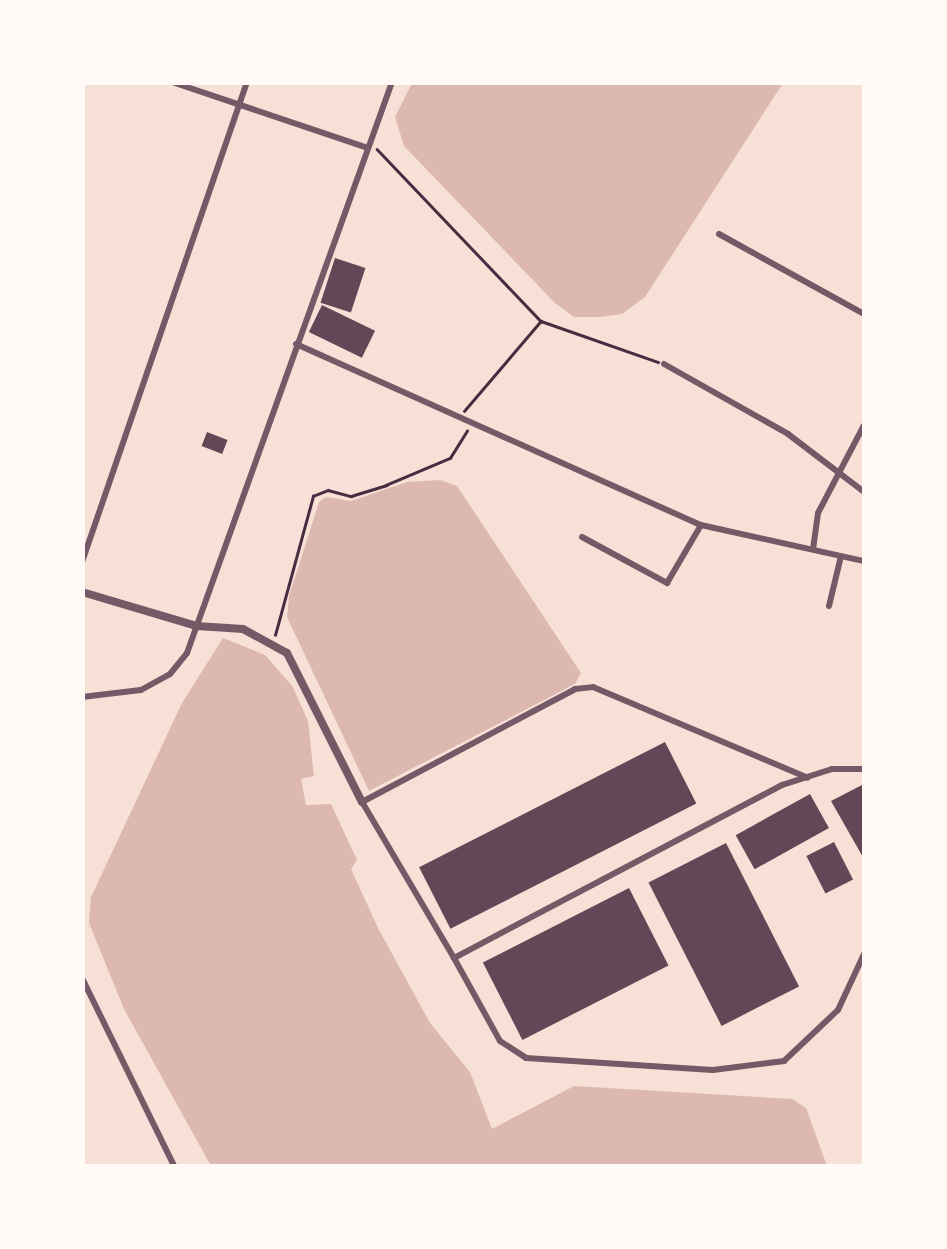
<!DOCTYPE html>
<style>
body{margin:0}
#map{position:relative;width:947px;height:1249px;overflow:hidden;background:#f7e1d7;font-family:Cabin,sans-serif}
div>[style]{position:absolute}
.water>*{inset:0;background:#dcb8b0}
.building>*{inset:0;background:#644757;transform-origin:0 0}
.path>*{height:2.5px;margin:-1.25px;padding:0 1.25px;transform-origin:1.25px;border-radius:1.25px;background:#4a2c40}
.minor>*{height:6px;margin:-3px;padding:0 3px;transform-origin:3px;border-radius:3px;background:#755966}
.tertiary>*{height:8px;margin:-4px;padding:0 4px;transform-origin:4px;border-radius:4px;background:#755966}
span{translate:-50% -50%;white-space:nowrap;text-align:center;line-height:1.15;-webkit-text-stroke:8px #fffaf5;paint-order:stroke}
.frame{position:absolute;inset:0;border:85px solid #fffaf5;pointer-events:none}
</style>
<div id="map">
<div class="water">
<div style="clip-path:polygon(412px 83px,412px 82px,783px 83px,645px 297px,622px 314px,600px 317px,574px 317px,555px 303px,404px 146px,395px 117px)"></div>
<div style="clip-path:polygon(440px 480px,457px 486px,581px 673px,575px 684px,369px 791px,287px 617px,289px 596px,319px 502px,326px 497px,351px 501px,407px 482px)"></div>
<div style="clip-path:polygon(223px 638px,265px 655px,293px 687px,308px 721px,314px 776px,301px 779px,306px 805px,331px 804px,357px 860px,351px 869px,378px 928px,430px 1023px,470px 1072px,492px 1129px,574px 1086px,792px 1099px,806px 1108px,827px 1166px,211px 1166px,124px 1009px,89px 923px,91px 897px,182px 703px)"></div>
</div>
<div class="building">
<div style="left:335px;top:258px;width:32px;height:47px;rotate:18deg"></div>
<div style="left:322px;top:305px;width:59px;height:30px;rotate:26deg"></div>
<div style="left:207px;top:432px;width:22px;height:15px;rotate:21deg"></div>
<div style="left:665px;top:742px;width:69px;height:276px;rotate:63deg"></div>
<div style="clip-path:polygon(862px 785px,864px 790px,864px 859px,831px 801px)"></div>
<div style="left:810px;top:794px;width:39px;height:85px;rotate:61deg"></div>
<div style="left:834px;top:842px;width:42px;height:31px;rotate:63deg"></div>
<div style="left:726px;top:843px;width:161px;height:87px;rotate:63deg"></div>
<div style="left:629px;top:888px;width:87px;height:164px;rotate:63deg"></div>
</div>
<div class="path">
<div style="left:377px;top:149px;width:238px;rotate:46.4deg"></div>
<div style="left:541px;top:321px;width:124px;rotate:19.3deg"></div>
<div style="left:464px;top:411px;width:118px;rotate:-49.5deg"></div>
<div style="left:275px;top:635px;width:144px;rotate:-74.7deg"></div>
<div style="left:313px;top:496px;width:16px;rotate:-22deg"></div>
<div style="left:328px;top:490px;width:24px;rotate:15deg"></div>
<div style="left:351px;top:496px;width:37px;rotate:-17deg"></div>
<div style="left:386px;top:485px;width:69px;rotate:-22.9deg"></div>
<div style="left:450px;top:458px;width:32px;rotate:-58deg"></div>
</div>
<div class="minor">
<div style="left:172px;top:82px;width:204px;rotate:18.6deg"></div>
<div style="left:719px;top:234px;width:166px;rotate:28.9deg"></div>
<div style="left:296px;top:344px;width:444px;rotate:24.1deg"></div>
<div style="left:701px;top:525px;width:167px;rotate:12.5deg"></div>
<div style="left:664px;top:364px;width:142px;rotate:29.4deg"></div>
<div style="left:788px;top:434px;width:96px;rotate:37.3deg"></div>
<div style="left:582px;top:537px;width:97px;rotate:28.4deg"></div>
<div style="left:667px;top:583px;width:67px;rotate:-59.6deg"></div>
<div style="left:813px;top:549px;width:36px;rotate:-82deg"></div>
<div style="left:818px;top:513px;width:99px;rotate:-62.4deg"></div>
<div style="left:82px;top:562px;width:508px;rotate:-71.03deg"></div>
<div style="left:829px;top:606px;width:51px;rotate:-76.5deg"></div>
<div style="left:82px;top:697px;width:59px;rotate:-6.8deg"></div>
<div style="left:141px;top:690px;width:33px;rotate:-29deg"></div>
<div style="left:170px;top:674px;width:27px;rotate:-51deg"></div>
<div style="left:187px;top:653px;width:607px;rotate:-70.25deg"></div>
<div style="left:864px;top:769px;width:32px;rotate:180deg"></div>
<div style="left:832px;top:769px;width:52px;rotate:162.3deg"></div>
<div style="left:782px;top:785px;width:371px;rotate:152.2deg"></div>
<div style="left:454px;top:958px;width:95px;rotate:61deg"></div>
<div style="left:500px;top:1041px;width:31px;rotate:33deg"></div>
<div style="left:526px;top:1058px;width:187px;rotate:3.7deg"></div>
<div style="left:713px;top:1070px;width:72px;rotate:-7.2deg"></div>
<div style="left:784px;top:1061px;width:74px;rotate:-43.4deg"></div>
<div style="left:838px;top:1010px;width:62px;rotate:-65.1deg"></div>
<div style="left:454px;top:958px;width:181px;rotate:-120.5deg"></div>
<div style="left:362px;top:802px;width:241px;rotate:-27.9deg"></div>
<div style="left:575px;top:689px;width:18px;rotate:-6deg"></div>
<div style="left:593px;top:687px;width:233px;rotate:22.9deg"></div>
<div style="left:82px;top:978px;width:209px;rotate:63.9deg"></div>
</div>
<div class="tertiary">
<div style="left:82px;top:592px;width:120px;rotate:16.5deg"></div>
<div style="left:197px;top:626px;width:46px;rotate:3.7deg"></div>
<div style="left:243px;top:629px;width:50px;rotate:28.6deg"></div>
<div style="left:287px;top:653px;width:167px;rotate:63.3deg"></div>
</div>
<div class="frame"></div>
</div>
